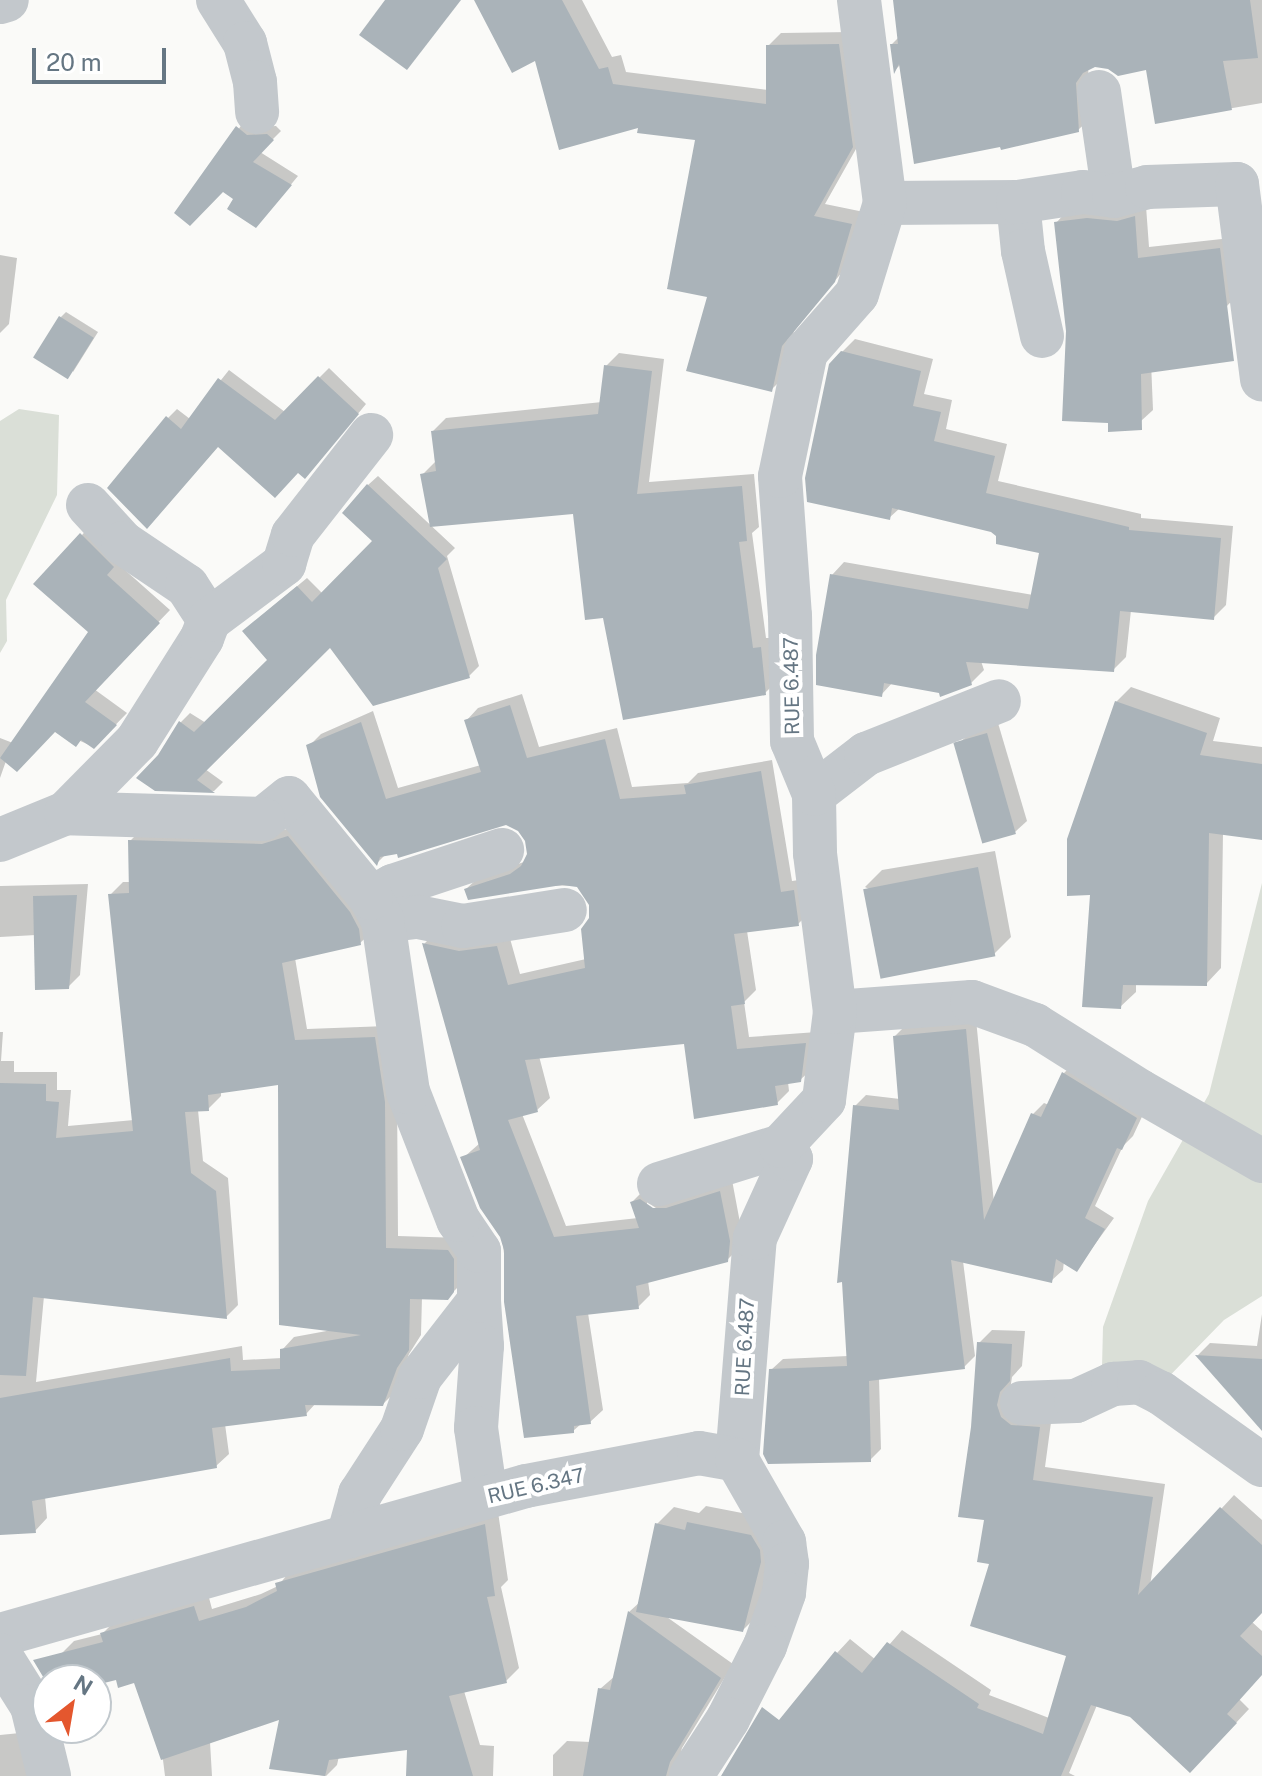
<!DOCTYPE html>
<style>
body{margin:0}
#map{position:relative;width:1262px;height:1776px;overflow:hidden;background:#fafaf8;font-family:"Public Sans",sans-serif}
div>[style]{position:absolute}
.green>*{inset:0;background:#dadfd7}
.shadow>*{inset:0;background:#0003}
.building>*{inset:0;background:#aab3b9;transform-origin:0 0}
.minor>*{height:44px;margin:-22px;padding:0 22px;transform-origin:22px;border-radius:22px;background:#c3c8cc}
span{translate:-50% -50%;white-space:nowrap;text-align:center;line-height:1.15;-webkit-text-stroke:8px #fff;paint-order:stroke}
.street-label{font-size:20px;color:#657683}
.north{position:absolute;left:32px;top:1664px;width:80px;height:80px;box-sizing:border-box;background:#fff;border:2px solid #c1c8cd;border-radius:50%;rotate:31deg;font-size:22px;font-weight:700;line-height:32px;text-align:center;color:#657683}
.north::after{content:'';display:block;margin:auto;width:28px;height:36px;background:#e4572e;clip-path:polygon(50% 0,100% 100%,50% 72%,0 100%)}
.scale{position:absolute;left:32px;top:48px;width:134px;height:36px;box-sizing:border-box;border:4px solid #657683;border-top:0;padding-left:10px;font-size:24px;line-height:28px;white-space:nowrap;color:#657683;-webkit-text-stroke:6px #fff;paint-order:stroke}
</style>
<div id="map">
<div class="green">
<div style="clip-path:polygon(19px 409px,59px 415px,57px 495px,6px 600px,7px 641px,0 653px,0 421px)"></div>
<div style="clip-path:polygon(1262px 883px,1262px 1296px,1224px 1320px,1150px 1396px,1102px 1367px,1103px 1327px,1148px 1201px,1209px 1094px)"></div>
</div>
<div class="shadow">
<div style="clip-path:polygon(477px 0,582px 0,612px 57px,621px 55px,626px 72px,768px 90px,768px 46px,781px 33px,852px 32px,865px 133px,825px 204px,864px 212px,847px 266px,794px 331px,784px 377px,771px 390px,709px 295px,697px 139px,641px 125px,536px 58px)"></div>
<div style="clip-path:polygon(895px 0,1262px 0,1262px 103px,1157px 121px,1148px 68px,1094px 65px,1088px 68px,1092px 117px,1078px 130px,901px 64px,895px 70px,892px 44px,899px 37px)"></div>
<div style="clip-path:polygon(246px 119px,256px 127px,276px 126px,281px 131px,260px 152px,298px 176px,264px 217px,223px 190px,177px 212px)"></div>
<div style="clip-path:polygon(1146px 206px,1149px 247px,1231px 238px,1238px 294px,1227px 306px,1068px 330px,1056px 223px,1067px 211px)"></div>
<div style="clip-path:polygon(0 255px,17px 258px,9px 324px,0 333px)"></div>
<div style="clip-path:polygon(66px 312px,98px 332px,73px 372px,61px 317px)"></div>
<div style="clip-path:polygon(855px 339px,933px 359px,924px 394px,952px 400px,946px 429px,1007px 444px,998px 481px,1141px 514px,1141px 518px,1233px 526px,1226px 605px,1213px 618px,1131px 610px,1126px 657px,1113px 670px,981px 661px,984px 670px,971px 683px,941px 692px,893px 682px,881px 695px,832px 575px,844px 562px,1033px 595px,1042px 552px,992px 530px,900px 508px,889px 518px,842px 352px)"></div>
<div style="clip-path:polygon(619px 353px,664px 359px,649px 482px,754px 474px,759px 527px,752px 533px,766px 638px,774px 638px,778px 680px,765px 693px,604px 616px,575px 512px,422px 475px,435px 462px,433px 431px,446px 418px,602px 402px,606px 366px)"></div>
<div style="clip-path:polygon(1151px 362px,1153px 410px,1141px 421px,1066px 371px)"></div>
<div style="clip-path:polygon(329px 368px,366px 404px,314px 467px,298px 471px,219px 445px,156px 517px,168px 418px,177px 409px,190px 419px,229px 370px,285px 412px)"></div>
<div style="clip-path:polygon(378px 476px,455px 548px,447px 556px,479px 666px,469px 676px,373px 703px,331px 645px,205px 769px,223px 782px,214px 791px,155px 789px,160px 756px,181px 722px,190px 713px,206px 723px,270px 660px,254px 622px,307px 578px,323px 594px,375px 541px,368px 485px)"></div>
<div style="clip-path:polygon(93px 523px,117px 563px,170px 610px,94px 689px,127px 713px,94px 747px,55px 730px,6px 761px,0 778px,0 738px,13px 743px,91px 631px,82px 535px)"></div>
<div style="clip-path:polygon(1131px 687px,1220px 718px,1213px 741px,1262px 747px,1262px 838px,1223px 833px,1221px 968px,1206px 984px,1136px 983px,1136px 992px,1120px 1007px,1116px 702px)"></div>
<div style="clip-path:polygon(evenodd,522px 694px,539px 747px,617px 728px,632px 787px,688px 783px,698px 773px,772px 760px,792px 881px,806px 879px,810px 912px,798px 924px,747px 931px,756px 990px,744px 1002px,749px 1037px,817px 1032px,813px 1068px,800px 1080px,788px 1082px,789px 1091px,777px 1103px,686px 1042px,539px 1056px,550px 1098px,537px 1110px,522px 1114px,566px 1226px,638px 1218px,632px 1202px,644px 1190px,732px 1180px,741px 1228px,739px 1248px,727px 1260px,648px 1281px,650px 1295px,638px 1307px,588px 1313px,603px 1410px,590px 1422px,581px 1424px,573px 1431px,526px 1435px,502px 1237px,463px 1158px,480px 1143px,424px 944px,436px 932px,509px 935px,520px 974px,586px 959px,592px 905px,578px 885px,466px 889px,479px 877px,524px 862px,529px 855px,527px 841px,519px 829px,506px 823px,386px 854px,377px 863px,309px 746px,321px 734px,373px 711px,398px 788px,481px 765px,466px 721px,478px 708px,522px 694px,647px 1202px,662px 1212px,647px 1207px,647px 1202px)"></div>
<div style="clip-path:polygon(998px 723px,1027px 821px,1015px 832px,956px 746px,968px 735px)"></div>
<div style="clip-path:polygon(evenodd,301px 825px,373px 931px,360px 943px,295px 958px,307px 1029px,387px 1026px,397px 1088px,398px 1236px,461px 1238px,460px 1285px,447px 1298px,422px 1297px,421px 1335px,409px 1354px,395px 1392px,383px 1404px,316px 1403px,306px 1414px,225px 1424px,229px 1454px,216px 1466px,45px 1497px,47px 1518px,35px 1531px,0 1533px,0 1032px,3px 1032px,1px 1061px,14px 1061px,14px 1072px,57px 1072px,57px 1090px,71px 1090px,68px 1126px,134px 1120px,110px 895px,123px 882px,131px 882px,130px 841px,143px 828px,276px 832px,301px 825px,280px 1082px,332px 1330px,294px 1337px,282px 1350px,282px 1358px,243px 1360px,242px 1346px,36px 1382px,44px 1296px,226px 1317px,238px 1305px,228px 1178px,203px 1161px,198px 1110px,208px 1109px,221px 1096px,221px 1091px,280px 1082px)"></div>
<div style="clip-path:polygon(995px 851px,1011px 937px,994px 954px,865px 887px,882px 870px)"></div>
<div style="clip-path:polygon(88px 884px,80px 975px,68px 987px,36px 935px,0 937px,0 886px)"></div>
<div style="clip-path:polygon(976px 1019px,994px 1203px,1033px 1114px,1044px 1103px,1049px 1105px,1064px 1073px,1075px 1062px,1147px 1106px,1133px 1136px,1123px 1146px,1095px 1206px,1114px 1218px,1077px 1269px,1064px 1261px,1063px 1270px,1051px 1281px,963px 1261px,975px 1356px,964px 1367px,879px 1378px,881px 1449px,870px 1460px,771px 1370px,783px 1359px,848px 1356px,855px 1106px,866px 1095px,900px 1099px,895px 1036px,906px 1025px)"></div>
<div style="clip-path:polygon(1262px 1314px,1262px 1428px,1198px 1355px,1210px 1343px,1257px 1346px)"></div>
<div style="clip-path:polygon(992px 1330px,1025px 1331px,1022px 1366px,1012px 1377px,1010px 1390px,1052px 1415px,1045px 1467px,1165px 1484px,1150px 1586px,1234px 1495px,1262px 1520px,1262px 1611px,1252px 1622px,1262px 1631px,1262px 1673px,1239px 1699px,1249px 1709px,1204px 1757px,1131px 1715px,1097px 1705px,1069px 1773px,1075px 1776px,882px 1776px,837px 1653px,850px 1639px,876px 1660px,902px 1630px,991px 1690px,989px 1695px,1049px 1718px,1068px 1655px,992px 1562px,973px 1427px,979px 1343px)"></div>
<div style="clip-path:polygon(706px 1506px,768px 1518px,776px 1533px,760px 1613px,743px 1630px,664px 1615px,733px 1664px,682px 1748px,679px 1759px,684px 1776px,553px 1776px,553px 1755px,567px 1741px,591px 1742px,600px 1689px,615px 1676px,629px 1612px,641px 1601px,657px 1524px,674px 1507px,699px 1513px)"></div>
<div style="clip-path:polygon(498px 1512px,508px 1580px,501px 1587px,519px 1668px,506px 1681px,464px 1691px,480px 1745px,494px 1746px,493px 1776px,408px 1776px,409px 1748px,339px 1756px,337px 1765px,326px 1776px,272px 1768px,282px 1717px,210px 1742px,212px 1776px,165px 1776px,163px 1760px,136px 1681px,117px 1678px,96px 1683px,96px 1680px,68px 1680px,61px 1654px,74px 1641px,102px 1634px,116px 1620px,208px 1594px,212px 1609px,261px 1594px,278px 1586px,291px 1570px)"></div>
<div style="clip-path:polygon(30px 1732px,38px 1776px,0 1776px,0 1735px)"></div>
</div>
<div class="building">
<div style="clip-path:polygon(385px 0,461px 0,407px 70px,359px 35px)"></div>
<div style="clip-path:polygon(474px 0,562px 0,599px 69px,608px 67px,613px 84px,766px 104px,766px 45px,839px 44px,853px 147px,814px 216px,852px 224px,835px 282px,782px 346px,772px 392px,686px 371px,707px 297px,667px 289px,695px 140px,637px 133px,638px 128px,559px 150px,535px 61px,512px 73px)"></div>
<div style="clip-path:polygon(893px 0,1250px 0,1258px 58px,1223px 61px,1232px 110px,1155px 124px,1146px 70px,1118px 76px,1108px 69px,1095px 67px,1083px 73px,1076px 83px,1079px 132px,1001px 150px,1000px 147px,914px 164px,899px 64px,894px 74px,890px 44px,898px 44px)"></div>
<div style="clip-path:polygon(236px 126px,247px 135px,267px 134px,274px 140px,253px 162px,292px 185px,256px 228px,227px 209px,233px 199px,223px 192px,190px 226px,174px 213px)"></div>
<div style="clip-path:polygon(1135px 216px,1138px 258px,1220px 248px,1234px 361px,1141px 374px,1142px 430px,1108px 432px,1108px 423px,1062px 421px,1066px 331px,1054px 222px,1087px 218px,1117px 221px)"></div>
<div style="left:59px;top:316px;width:41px;height:49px;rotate:32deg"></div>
<div style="clip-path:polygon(841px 351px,921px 371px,913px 406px,941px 412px,934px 441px,995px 456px,986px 493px,1129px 527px,1129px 530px,1221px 538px,1214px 620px,1120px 611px,1114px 672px,966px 662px,972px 685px,940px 697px,939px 693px,884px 683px,882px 697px,816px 685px,816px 655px,830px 574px,1028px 609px,1039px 553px,996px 544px,996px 536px,991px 532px,892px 508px,890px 520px,807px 502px,805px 478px,829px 364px)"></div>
<div style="clip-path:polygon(604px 365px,652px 371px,637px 494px,742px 486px,747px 541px,739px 542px,753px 648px,761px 647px,766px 695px,623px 720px,603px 618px,585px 620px,573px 514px,430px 527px,420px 474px,436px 471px,431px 431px,598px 414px)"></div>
<div style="clip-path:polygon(318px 376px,359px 414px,305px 479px,298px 473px,275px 498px,218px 447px,147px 529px,107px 488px,166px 416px,181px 429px,218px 378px,275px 420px)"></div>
<div style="clip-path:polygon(367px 484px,447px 559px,438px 568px,470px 678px,373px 706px,330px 648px,197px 780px,215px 793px,155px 791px,136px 778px,158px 755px,179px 721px,194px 732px,267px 660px,242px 631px,297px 586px,312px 602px,372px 541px,342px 513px)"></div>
<div style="clip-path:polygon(80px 533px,114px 567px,107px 575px,160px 623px,85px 702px,117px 725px,94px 749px,81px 740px,76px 747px,55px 732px,17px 772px,0 758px,88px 632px,33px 584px)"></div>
<div style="clip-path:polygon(1115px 701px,1207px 733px,1200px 755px,1262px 764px,1262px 840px,1209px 833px,1207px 986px,1123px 985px,1121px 1009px,1082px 1007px,1090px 895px,1067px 896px,1067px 839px)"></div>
<div style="clip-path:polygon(510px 705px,527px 758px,605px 739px,620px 799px,686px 794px,684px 785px,761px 771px,781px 892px,794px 890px,799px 926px,734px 934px,745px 1004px,731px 1006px,737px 1049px,806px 1043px,801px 1082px,775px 1086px,778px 1105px,694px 1119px,684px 1044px,525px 1060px,538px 1112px,508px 1120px,554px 1237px,639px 1228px,630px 1202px,640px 1199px,653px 1208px,666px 1208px,720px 1191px,730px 1241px,728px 1262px,636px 1286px,639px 1309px,576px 1316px,591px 1424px,574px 1426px,574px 1433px,524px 1438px,504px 1302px,504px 1250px,500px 1237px,480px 1208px,460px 1157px,480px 1150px,422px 943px,459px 951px,497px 946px,508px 985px,585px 968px,581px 929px,589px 918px,589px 905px,577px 887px,562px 885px,468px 900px,464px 889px,510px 874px,521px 866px,527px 854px,525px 841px,518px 831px,506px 825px,398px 858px,397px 854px,380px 857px,377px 866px,320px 797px,306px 745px,361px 722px,386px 799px,481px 772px,464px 720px)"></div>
<div style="left:987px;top:733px;width:105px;height:35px;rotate:74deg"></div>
<div style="clip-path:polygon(288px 836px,350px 912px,359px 929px,361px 945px,282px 963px,295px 1040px,375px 1037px,385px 1102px,386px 1248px,448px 1250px,454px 1259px,454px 1292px,448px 1300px,410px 1299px,409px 1350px,397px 1368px,383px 1406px,305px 1405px,307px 1416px,212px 1428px,217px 1468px,32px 1501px,36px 1533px,0 1535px,0 1398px,230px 1358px,231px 1371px,280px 1369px,280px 1349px,361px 1335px,279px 1325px,278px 1085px,208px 1095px,209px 1111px,185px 1112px,191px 1173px,216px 1191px,227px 1319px,33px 1297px,26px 1376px,0 1375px,0 1083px,46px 1084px,46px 1101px,59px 1102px,56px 1138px,133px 1131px,108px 894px,129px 893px,128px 840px,262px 844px)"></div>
<div style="left:978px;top:867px;width:91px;height:117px;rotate:79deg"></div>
<div style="clip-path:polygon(77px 895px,69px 989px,35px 990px,33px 896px)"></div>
<div style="clip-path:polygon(966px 1029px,984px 1220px,1031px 1113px,1041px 1117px,1062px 1072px,1137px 1118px,1122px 1150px,1117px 1148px,1085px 1218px,1105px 1229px,1077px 1272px,1056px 1259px,1052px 1283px,951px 1260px,965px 1369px,869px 1381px,871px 1462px,768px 1464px,763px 1454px,769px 1369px,847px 1366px,842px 1282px,837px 1283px,853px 1105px,899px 1110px,893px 1036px)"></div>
<div style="clip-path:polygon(977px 1342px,1012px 1344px,1010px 1381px,1000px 1392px,997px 1405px,1001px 1417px,1011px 1425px,1040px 1427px,1033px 1480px,1153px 1497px,1138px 1595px,1220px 1507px,1262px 1545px,1262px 1613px,1240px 1636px,1262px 1656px,1262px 1675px,1227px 1714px,1237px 1723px,1190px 1773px,1130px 1717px,1091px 1705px,1061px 1776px,721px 1776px,762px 1707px,779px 1720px,835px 1651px,862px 1673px,887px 1642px,979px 1704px,977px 1708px,1043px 1734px,1066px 1656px,970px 1626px,989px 1564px,977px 1562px,984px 1520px,958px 1517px,971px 1427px)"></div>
<div style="clip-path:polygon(1195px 1355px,1262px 1359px,1262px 1431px)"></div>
<div style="clip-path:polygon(687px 1522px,751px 1535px,760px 1550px,761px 1562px,743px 1632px,636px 1612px,655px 1523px,685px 1530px)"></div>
<div style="clip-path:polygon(485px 1524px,495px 1596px,487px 1597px,507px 1683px,449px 1696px,473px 1776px,406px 1776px,407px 1750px,329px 1760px,325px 1776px,269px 1769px,279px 1720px,161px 1760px,134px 1683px,118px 1688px,116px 1680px,96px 1685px,96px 1680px,45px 1680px,33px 1660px,103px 1642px,100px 1633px,194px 1606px,199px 1621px,246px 1607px,277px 1591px,275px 1583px)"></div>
<div style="clip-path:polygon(628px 1611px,721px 1678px,670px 1762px,666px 1776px,583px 1776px,598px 1688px,610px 1690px)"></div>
</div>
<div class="minor">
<div style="left:218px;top:0;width:51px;rotate:57.9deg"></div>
<div style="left:245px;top:43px;width:40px;rotate:75.6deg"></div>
<div style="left:255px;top:82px;width:30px;rotate:86deg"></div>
<div style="left:0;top:2px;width:7px;rotate:-16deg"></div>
<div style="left:1099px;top:92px;width:105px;rotate:81.8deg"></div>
<div style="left:1018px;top:202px;width:49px;rotate:84.2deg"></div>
<div style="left:1023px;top:251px;width:87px;rotate:77.4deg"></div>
<div style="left:885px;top:203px;width:133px;rotate:-0.4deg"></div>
<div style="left:1018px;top:202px;width:66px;rotate:-8.7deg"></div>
<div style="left:1083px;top:192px;width:31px;rotate:7deg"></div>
<div style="left:1114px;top:196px;width:34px;rotate:-15deg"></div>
<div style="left:1147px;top:187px;width:90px;rotate:-1.9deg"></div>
<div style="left:1237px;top:184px;width:197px;rotate:82.7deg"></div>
<div style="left:88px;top:505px;width:52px;rotate:47.4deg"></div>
<div style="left:123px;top:543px;width:77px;rotate:33.9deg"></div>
<div style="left:187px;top:586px;width:40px;rotate:57.1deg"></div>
<div style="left:814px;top:794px;width:66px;rotate:-37.6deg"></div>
<div style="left:866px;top:754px;width:143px;rotate:-21.7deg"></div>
<div style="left:0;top:840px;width:71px;rotate:-22.2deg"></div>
<div style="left:371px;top:898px;width:25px;rotate:-29deg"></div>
<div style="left:393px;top:886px;width:115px;rotate:-18.3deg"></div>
<div style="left:383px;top:921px;width:35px;rotate:-7deg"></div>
<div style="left:418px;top:917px;width:46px;rotate:11.3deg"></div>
<div style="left:463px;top:926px;width:103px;rotate:-8.9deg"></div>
<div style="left:835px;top:1012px;width:137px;rotate:-4.2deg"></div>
<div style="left:972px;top:1002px;width:67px;rotate:20.1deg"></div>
<div style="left:1035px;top:1025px;width:124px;rotate:32.2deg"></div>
<div style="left:1140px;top:1091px;width:141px;rotate:29.8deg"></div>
<div style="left:659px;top:1184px;width:128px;rotate:-17.3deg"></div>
<div style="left:479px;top:1301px;width:45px;rotate:86.2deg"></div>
<div style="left:482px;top:1346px;width:82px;rotate:94.2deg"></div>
<div style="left:476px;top:1428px;width:70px;rotate:81.8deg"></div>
<div style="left:1022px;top:1403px;width:54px;rotate:-2.1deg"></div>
<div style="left:1076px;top:1401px;width:41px;rotate:-24.7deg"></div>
<div style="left:1113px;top:1384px;width:26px;rotate:-4deg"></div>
<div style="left:1139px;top:1382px;width:25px;rotate:27deg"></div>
<div style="left:1161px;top:1393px;width:124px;rotate:35.5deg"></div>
<div style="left:737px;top:1460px;width:223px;rotate:-85.4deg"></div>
<div style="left:755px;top:1238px;width:87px;rotate:-65.5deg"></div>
<div style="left:791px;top:1159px;width:16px;rotate:-128deg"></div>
<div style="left:781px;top:1146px;width:63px;rotate:-46.9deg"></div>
<div style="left:824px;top:1100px;width:89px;rotate:-82.9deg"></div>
<div style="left:835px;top:1012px;width:160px;rotate:-97.2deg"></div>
<div style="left:815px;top:853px;width:59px;rotate:-91deg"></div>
<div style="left:814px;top:794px;width:57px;rotate:-112.5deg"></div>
<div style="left:792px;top:741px;width:125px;rotate:-90.9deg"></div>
<div style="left:790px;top:616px;width:140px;rotate:-94.1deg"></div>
<div style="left:780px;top:476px;width:127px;rotate:-78.2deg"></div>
<div style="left:806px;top:352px;width:77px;rotate:-48.7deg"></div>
<div style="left:857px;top:294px;width:95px;rotate:-72.9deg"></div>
<div style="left:885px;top:203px;width:205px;rotate:-97.3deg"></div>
<div style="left:348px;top:1537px;width:45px;rotate:-74.4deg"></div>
<div style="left:360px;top:1494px;width:77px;rotate:-57.1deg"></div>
<div style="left:402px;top:1429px;width:55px;rotate:-70.9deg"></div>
<div style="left:420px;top:1377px;width:96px;rotate:-52.2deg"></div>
<div style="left:479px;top:1301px;width:50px;rotate:-90deg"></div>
<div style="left:479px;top:1251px;width:37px;rotate:-124deg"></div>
<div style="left:458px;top:1220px;width:137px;rotate:-111.3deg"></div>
<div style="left:408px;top:1092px;width:173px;rotate:-98.3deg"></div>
<div style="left:383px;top:921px;width:26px;rotate:-118deg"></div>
<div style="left:371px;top:898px;width:129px;rotate:-129.4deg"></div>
<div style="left:289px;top:798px;width:33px;rotate:141deg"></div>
<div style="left:263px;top:819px;width:197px;rotate:-178.3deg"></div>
<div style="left:66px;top:813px;width:101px;rotate:-45.4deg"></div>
<div style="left:137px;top:741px;width:122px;rotate:-57.7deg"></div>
<div style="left:202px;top:638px;width:19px;rotate:-69deg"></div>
<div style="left:209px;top:620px;width:94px;rotate:-36.7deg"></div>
<div style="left:284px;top:564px;width:30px;rotate:-73deg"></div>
<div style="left:293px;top:535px;width:127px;rotate:-52deg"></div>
<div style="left:0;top:1635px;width:547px;rotate:-15.82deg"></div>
<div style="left:526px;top:1486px;width:176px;rotate:-10.8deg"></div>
<div style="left:699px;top:1453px;width:39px;rotate:10deg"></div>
<div style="left:737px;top:1460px;width:95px;rotate:60.2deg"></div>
<div style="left:784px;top:1542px;width:22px;rotate:82deg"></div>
<div style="left:787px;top:1564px;width:29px;rotate:96deg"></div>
<div style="left:784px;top:1593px;width:56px;rotate:109.7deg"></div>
<div style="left:765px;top:1646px;width:82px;rotate:116.9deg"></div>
<div style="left:728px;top:1719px;width:68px;rotate:123deg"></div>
<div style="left:0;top:1655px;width:60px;rotate:57.9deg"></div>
<div style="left:32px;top:1706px;width:72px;rotate:76.3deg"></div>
</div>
<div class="street-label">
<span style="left:792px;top:686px;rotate:-91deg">RUE 6.487</span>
<span style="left:745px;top:1347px;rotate:-87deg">RUE 6.487</span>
<span style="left:536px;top:1486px;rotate:-13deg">RUE 6.347</span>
</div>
<div class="north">N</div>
<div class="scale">20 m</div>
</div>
